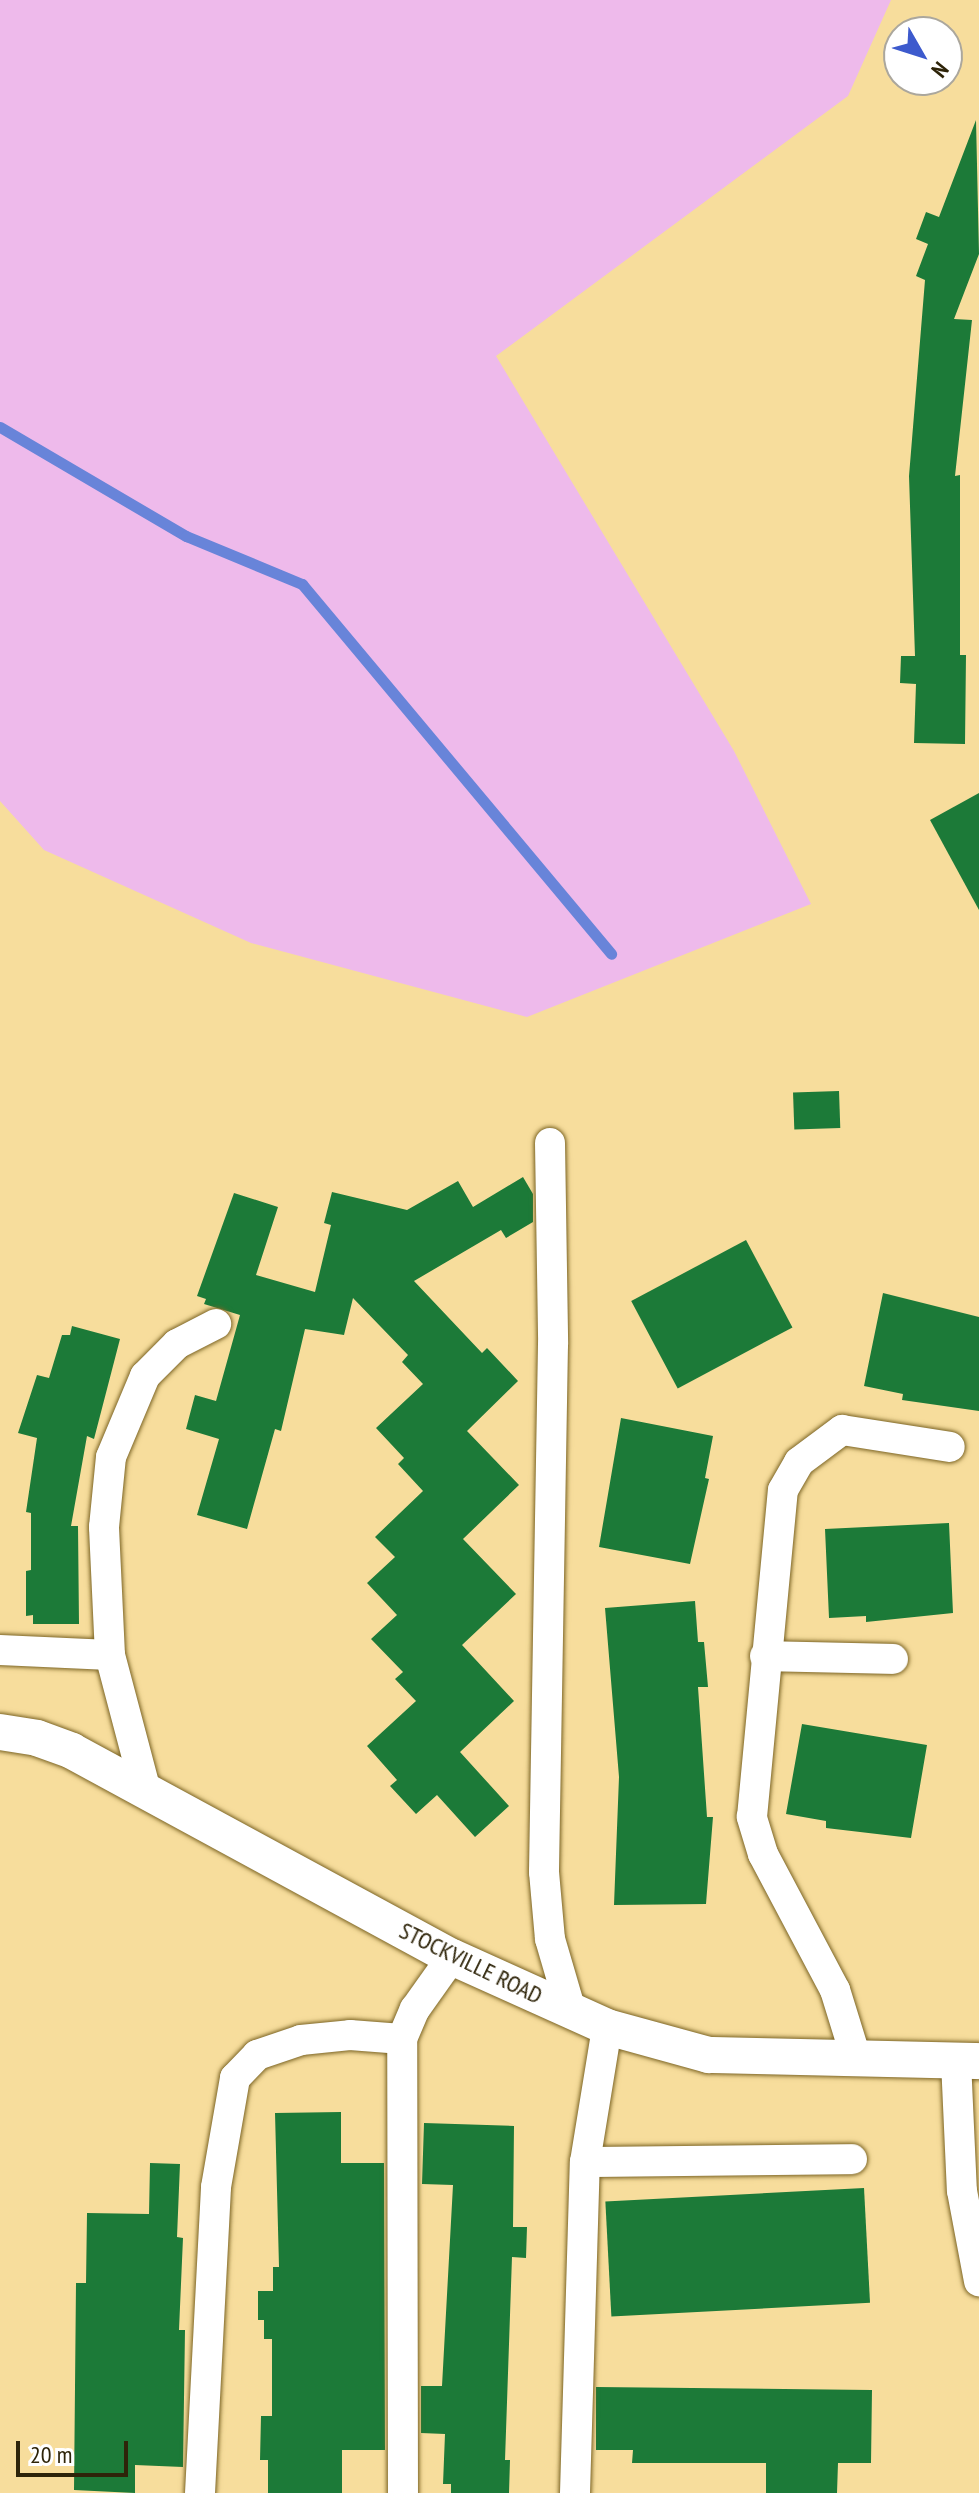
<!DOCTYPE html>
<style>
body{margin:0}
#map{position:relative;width:979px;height:2493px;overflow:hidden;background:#f7dd9c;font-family:"PT Sans Narrow",sans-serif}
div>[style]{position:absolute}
.green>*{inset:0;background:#eebaeb}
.stream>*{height:11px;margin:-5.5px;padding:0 5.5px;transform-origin:5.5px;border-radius:5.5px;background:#6884d9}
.building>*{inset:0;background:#1c7a38;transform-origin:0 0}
.roads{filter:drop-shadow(0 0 2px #7c6525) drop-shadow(0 0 2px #7c6525)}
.minor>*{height:30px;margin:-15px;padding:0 15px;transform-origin:15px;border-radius:15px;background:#fff}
.tertiary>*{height:36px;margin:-18px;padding:0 18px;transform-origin:18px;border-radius:18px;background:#fff}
span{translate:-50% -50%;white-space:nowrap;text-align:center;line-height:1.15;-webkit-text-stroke:8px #fff;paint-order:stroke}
.street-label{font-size:24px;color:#2e2409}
.north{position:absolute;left:883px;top:16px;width:80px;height:80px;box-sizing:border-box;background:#fff;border:2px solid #aba79d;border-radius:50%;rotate:129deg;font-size:22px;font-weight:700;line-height:32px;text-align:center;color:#2e2409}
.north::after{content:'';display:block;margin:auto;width:28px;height:36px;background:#3d5acd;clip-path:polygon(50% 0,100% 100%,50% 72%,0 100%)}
.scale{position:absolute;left:16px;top:2441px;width:112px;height:36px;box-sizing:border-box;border:4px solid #2e2409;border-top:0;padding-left:10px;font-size:24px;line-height:28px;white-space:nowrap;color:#2e2409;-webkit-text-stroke:6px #fff;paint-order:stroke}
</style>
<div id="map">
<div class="green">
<div style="clip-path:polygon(0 0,891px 0,848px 96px,496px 356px,734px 751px,811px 904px,527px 1017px,251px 943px,44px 850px,0 801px)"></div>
</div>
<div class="stream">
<div style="left:0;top:427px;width:216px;rotate:30.4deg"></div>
<div style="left:186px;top:536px;width:126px;rotate:22.5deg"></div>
<div style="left:302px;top:584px;width:482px;rotate:50.1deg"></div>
</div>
<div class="building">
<div style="clip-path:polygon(976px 120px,979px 254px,954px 319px,972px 320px,955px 476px,960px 475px,960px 655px,966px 655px,965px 744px,914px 743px,916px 684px,900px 683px,901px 656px,915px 656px,909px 476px,925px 280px,916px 276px,928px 244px,916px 239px,926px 212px,939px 217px)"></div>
<div style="clip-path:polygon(979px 793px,979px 910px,930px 820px)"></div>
<div style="left:839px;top:1091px;width:37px;height:46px;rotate:88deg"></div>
<div style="clip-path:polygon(523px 1177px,533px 1194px,533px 1222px,506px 1238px,501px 1230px,414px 1281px,482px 1353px,487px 1348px,518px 1381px,467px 1431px,519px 1485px,463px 1539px,516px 1594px,462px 1645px,514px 1701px,460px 1752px,509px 1806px,475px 1837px,437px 1795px,416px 1814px,390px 1786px,397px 1780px,367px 1746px,416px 1701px,395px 1679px,403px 1672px,371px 1639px,397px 1615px,367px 1583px,395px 1557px,375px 1537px,423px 1491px,398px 1464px,404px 1458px,376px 1428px,423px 1384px,402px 1362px,408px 1355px,353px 1298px,344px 1335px,305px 1329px,281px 1431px,275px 1429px,247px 1529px,197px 1515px,219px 1439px,186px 1429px,195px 1395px,216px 1401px,240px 1315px,204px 1304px,206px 1299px,197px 1296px,234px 1193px,278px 1207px,256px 1275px,315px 1292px,331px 1225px,324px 1223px,332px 1192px,407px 1210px,458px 1181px,473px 1207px)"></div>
<div style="left:746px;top:1240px;width:99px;height:130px;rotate:62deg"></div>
<div style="clip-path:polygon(883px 1293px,979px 1317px,979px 1411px,902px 1400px,903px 1394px,864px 1386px)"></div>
<div style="clip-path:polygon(72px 1326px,120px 1339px,94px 1439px,87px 1436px,71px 1526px,78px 1526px,79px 1624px,33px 1624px,33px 1615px,26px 1616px,26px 1571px,31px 1570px,31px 1513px,26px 1512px,37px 1438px,18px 1433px,37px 1375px,49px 1378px,62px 1335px,70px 1335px)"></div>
<div style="clip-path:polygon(621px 1418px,713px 1436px,705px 1478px,709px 1479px,690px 1564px,599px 1547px)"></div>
<div style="clip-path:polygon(949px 1523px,953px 1613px,866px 1622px,866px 1616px,829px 1618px,825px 1529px)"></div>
<div style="clip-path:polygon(695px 1601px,698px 1642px,704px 1642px,708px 1687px,698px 1687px,707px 1817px,713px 1817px,706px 1904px,614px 1905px,619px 1777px,605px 1608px)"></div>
<div style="clip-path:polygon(802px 1724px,927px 1745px,911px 1838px,826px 1828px,826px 1821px,786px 1814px)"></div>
<div style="clip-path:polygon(341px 2112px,341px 2163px,384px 2163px,385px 2450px,342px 2450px,342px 2493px,268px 2493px,268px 2460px,260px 2460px,261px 2416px,272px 2416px,272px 2339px,264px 2339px,264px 2320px,258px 2320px,258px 2291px,273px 2291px,273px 2267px,279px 2267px,275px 2113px)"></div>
<div style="clip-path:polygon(424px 2123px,514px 2126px,513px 2227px,527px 2227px,526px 2258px,512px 2257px,505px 2460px,510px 2460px,509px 2493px,451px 2493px,451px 2484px,443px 2484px,445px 2434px,421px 2433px,421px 2386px,442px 2386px,453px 2185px,422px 2184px)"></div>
<div style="clip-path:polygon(150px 2163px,180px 2164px,177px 2237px,183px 2238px,179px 2330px,185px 2330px,183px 2467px,135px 2465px,135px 2493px,74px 2490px,76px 2283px,86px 2283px,87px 2213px,149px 2214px)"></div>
<div style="left:864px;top:2188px;width:115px;height:259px;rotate:87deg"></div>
<div style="clip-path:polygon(596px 2387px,872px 2390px,871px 2463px,838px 2463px,837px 2493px,766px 2493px,766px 2463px,632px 2463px,633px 2450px,596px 2450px)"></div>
</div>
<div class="roads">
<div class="minor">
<div style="left:550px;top:1143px;width:201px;rotate:89.1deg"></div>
<div style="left:553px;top:1344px;width:528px;rotate:90.98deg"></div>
<div style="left:544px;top:1872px;width:67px;rotate:84.9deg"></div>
<div style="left:550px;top:1939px;width:75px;rotate:73.7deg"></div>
<div style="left:0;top:1650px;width:110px;rotate:2.6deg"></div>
<div style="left:110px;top:1655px;width:141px;rotate:75.2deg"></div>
<div style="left:110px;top:1655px;width:128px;rotate:-92.7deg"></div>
<div style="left:104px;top:1527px;width:70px;rotate:-84.3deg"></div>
<div style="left:111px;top:1457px;width:88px;rotate:-67.2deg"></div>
<div style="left:145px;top:1376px;width:45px;rotate:-45deg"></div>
<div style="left:177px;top:1344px;width:44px;rotate:-27.1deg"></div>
<div style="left:765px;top:1656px;width:128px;rotate:1.3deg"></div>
<div style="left:857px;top:2061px;width:74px;rotate:-107.2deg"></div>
<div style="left:835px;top:1990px;width:154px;rotate:-117.9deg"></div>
<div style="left:763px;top:1854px;width:39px;rotate:-107deg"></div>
<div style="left:752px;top:1817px;width:328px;rotate:-84.6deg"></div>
<div style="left:783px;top:1490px;width:32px;rotate:-60deg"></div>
<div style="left:799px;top:1462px;width:54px;rotate:-36.7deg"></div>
<div style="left:842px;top:1430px;width:109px;rotate:8.9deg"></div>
<div style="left:956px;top:2061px;width:130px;rotate:87.4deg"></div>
<div style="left:962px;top:2191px;width:92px;rotate:79.3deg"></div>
<div style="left:585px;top:2162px;width:267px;rotate:-0.6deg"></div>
<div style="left:200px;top:2493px;width:306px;rotate:-87deg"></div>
<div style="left:216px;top:2187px;width:111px;rotate:-80.1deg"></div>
<div style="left:235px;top:2078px;width:32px;rotate:-46deg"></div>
<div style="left:257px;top:2055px;width:46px;rotate:-18.8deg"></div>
<div style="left:301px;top:2040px;width:49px;rotate:-5.8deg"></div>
<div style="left:350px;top:2035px;width:52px;rotate:4.4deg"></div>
<div style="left:403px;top:2493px;width:454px;rotate:-90.1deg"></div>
<div style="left:402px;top:2039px;width:33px;rotate:-67deg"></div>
<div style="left:415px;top:2009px;width:64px;rotate:-54.6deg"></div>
<div style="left:575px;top:2493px;width:331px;rotate:-88.3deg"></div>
<div style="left:585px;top:2162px;width:137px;rotate:-80.7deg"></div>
</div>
<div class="tertiary">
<div style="left:0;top:1732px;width:37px;rotate:9deg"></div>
<div style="left:37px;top:1738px;width:37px;rotate:20deg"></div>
<div style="left:72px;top:1751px;width:432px;rotate:28.5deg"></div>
<div style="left:452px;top:1957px;width:170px;rotate:24.3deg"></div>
<div style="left:607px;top:2027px;width:106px;rotate:15.4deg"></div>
<div style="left:709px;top:2055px;width:270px;rotate:1.3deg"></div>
</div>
</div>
<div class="street-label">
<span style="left:471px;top:1963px;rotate:26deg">STOCKVILLE ROAD</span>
</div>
<div class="north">N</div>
<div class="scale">20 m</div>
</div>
